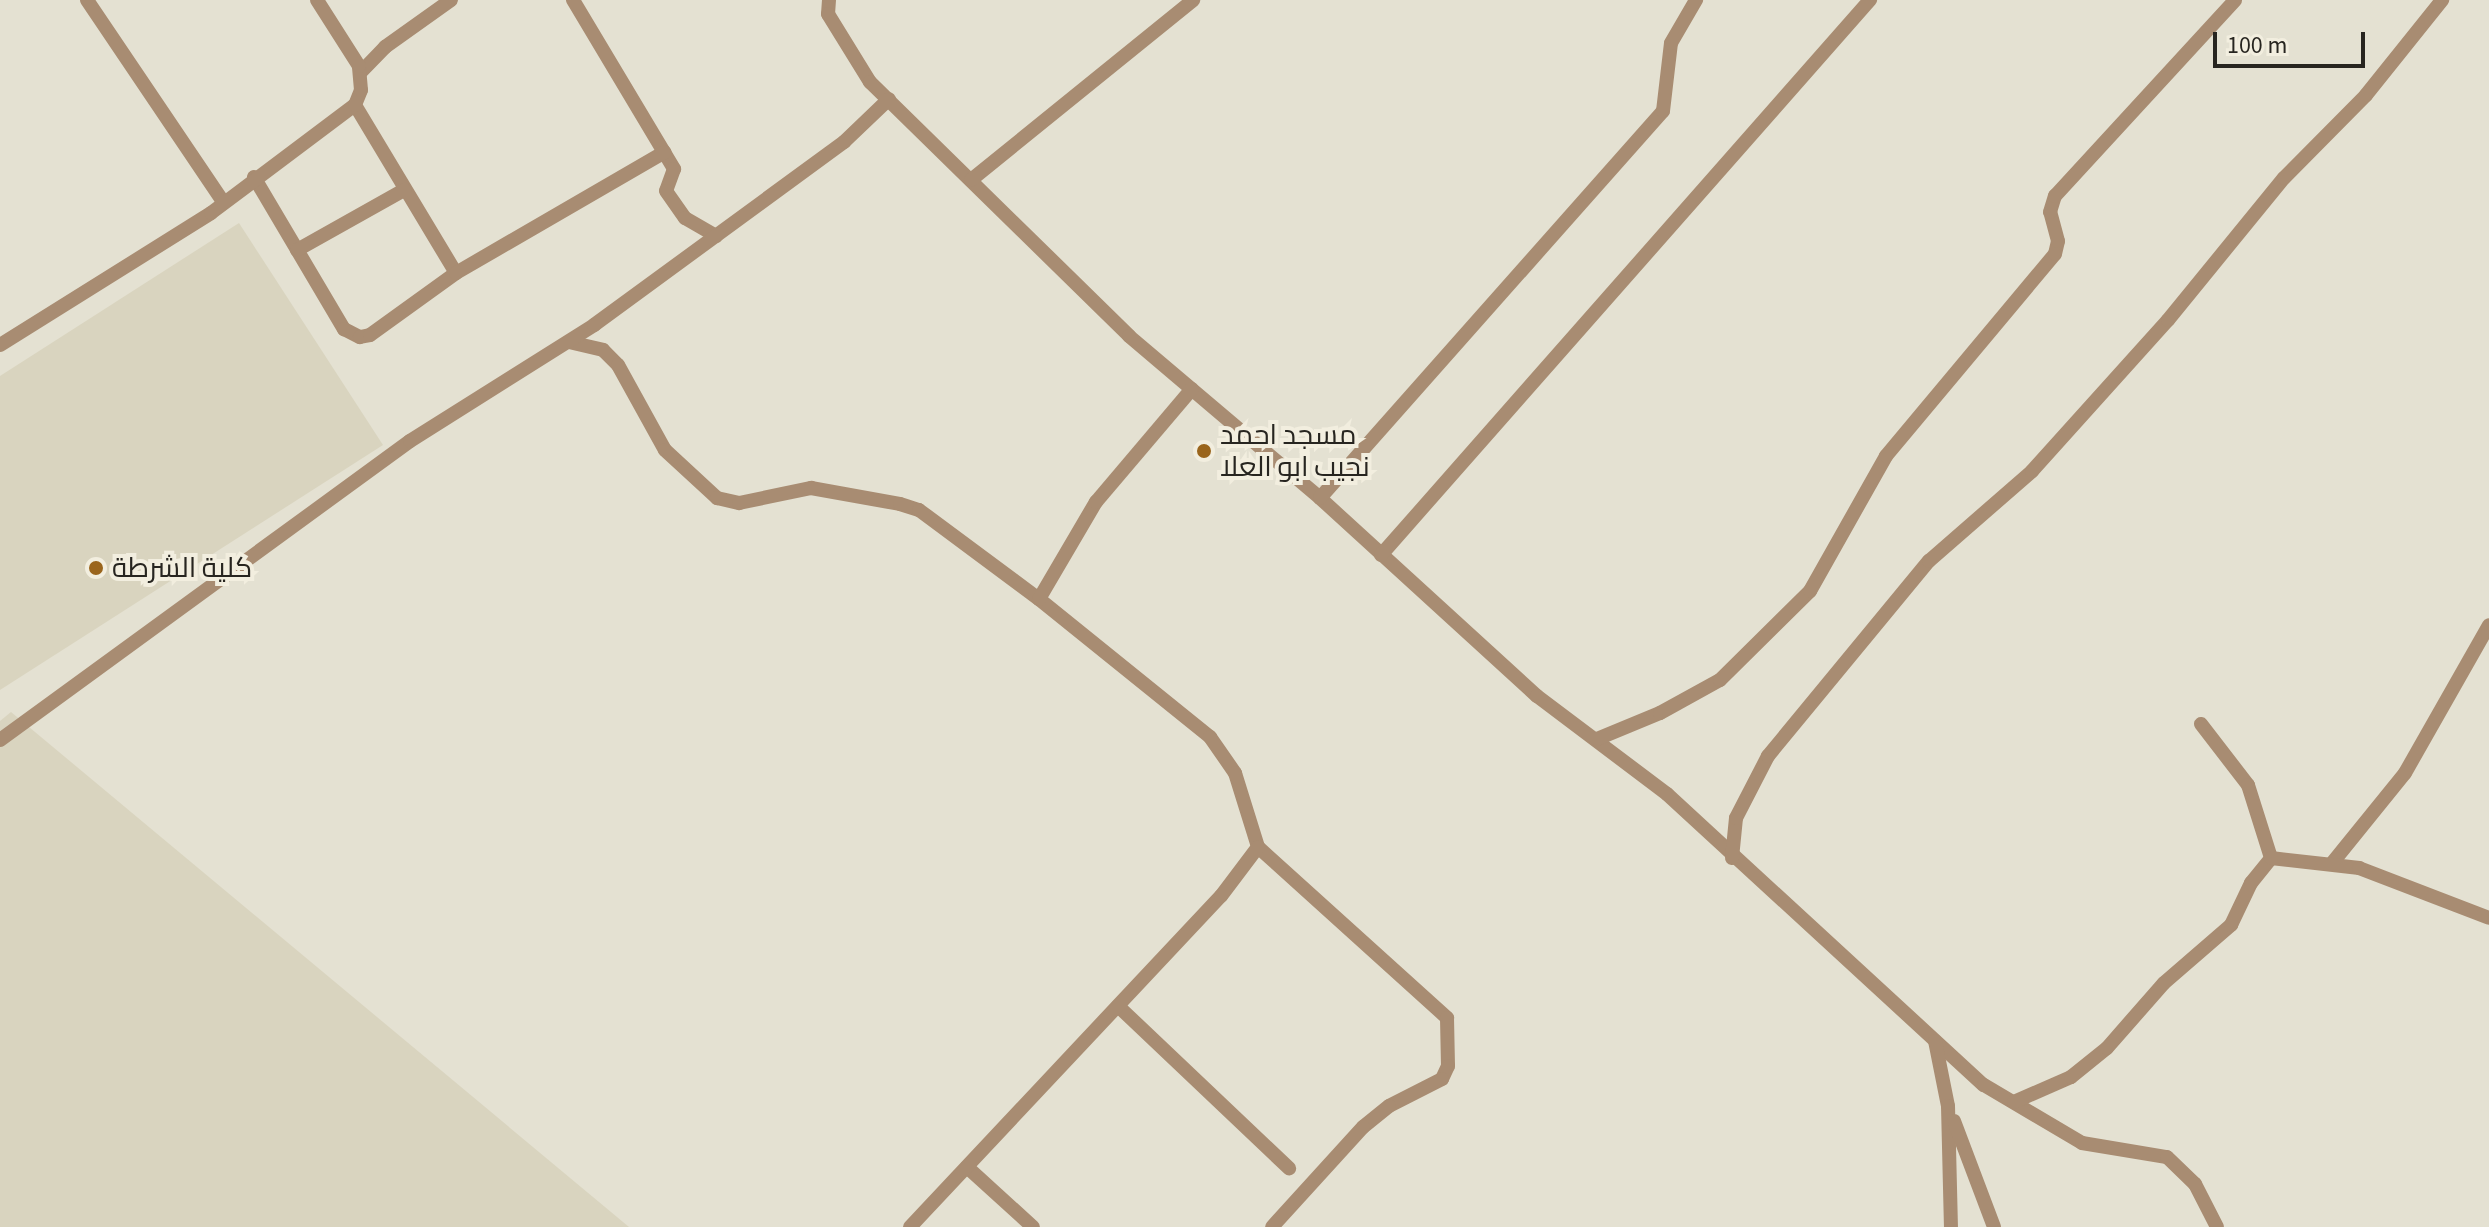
<!DOCTYPE html>
<meta charset="utf-8">
<style>
body{margin:0}
#map{position:relative;width:2489px;height:1227px;overflow:hidden;background:#e4e1d2;font-family:"Source Sans 3",Cairo,sans-serif}
div>[style]{position:absolute}
.built>*{inset:0;background:#d9d4bf}
.minor>*{height:14px;margin:-7px;padding:0 7px;transform-origin:7px;border-radius:7px;background:#a88c72}
.dots>*{width:22px;height:22px;translate:-50% -50%;box-sizing:border-box;border:4px solid #f2eedf;border-radius:50%}
span{translate:-50% -50%;white-space:nowrap;text-align:center;line-height:1.15;-webkit-text-stroke:8px #f2eedf;paint-order:stroke}
.poi-label{font-size:28px;color:#272520}
.left{translate:0 -50%;text-align:left}
.scale{position:absolute;left:2213px;top:32px;width:152px;height:36px;box-sizing:border-box;border:4px solid #272520;border-top:0;padding-left:10px;font-size:24px;line-height:28px;white-space:nowrap;color:#272520;-webkit-text-stroke:6px #f2eedf;paint-order:stroke}
</style>
<div id="map">
<div class="built">
<div style="clip-path:polygon(239px 223px,383px 445px,0 690px,0 376px)"></div>
<div style="clip-path:polygon(11px 712px,629px 1227px,0 1227px,0 721px)"></div>
</div>
<div class="minor">
<div style="left:87px;top:0;width:244px;rotate:56deg"></div>
<div style="left:573px;top:0;width:197px;rotate:59.1deg"></div>
<div style="left:674px;top:169px;width:23px;rotate:110deg"></div>
<div style="left:666px;top:191px;width:33px;rotate:55deg"></div>
<div style="left:685px;top:218px;width:36px;rotate:30deg"></div>
<div style="left:829px;top:0;width:14px;rotate:94deg"></div>
<div style="left:828px;top:14px;width:80px;rotate:58.3deg"></div>
<div style="left:870px;top:82px;width:363px;rotate:44.4deg"></div>
<div style="left:1129px;top:336px;width:250px;rotate:40.3deg"></div>
<div style="left:1320px;top:498px;width:294px;rotate:42.4deg"></div>
<div style="left:1537px;top:696px;width:163px;rotate:37deg"></div>
<div style="left:1667px;top:794px;width:430px;rotate:42.6deg"></div>
<div style="left:1984px;top:1085px;width:114px;rotate:30.6deg"></div>
<div style="left:2082px;top:1143px;width:86px;rotate:9.4deg"></div>
<div style="left:2167px;top:1157px;width:39px;rotate:44deg"></div>
<div style="left:2195px;top:1184px;width:48px;rotate:62.9deg"></div>
<div style="left:361px;top:72px;width:35px;rotate:-46deg"></div>
<div style="left:385px;top:47px;width:81px;rotate:-35.5deg"></div>
<div style="left:355px;top:105px;width:196px;rotate:59deg"></div>
<div style="left:254px;top:177px;width:177px;rotate:59.4deg"></div>
<div style="left:344px;top:329px;width:18px;rotate:27deg"></div>
<div style="left:360px;top:337px;width:10px;rotate:-11deg"></div>
<div style="left:370px;top:335px;width:106px;rotate:-35.8deg"></div>
<div style="left:456px;top:273px;width:241px;rotate:-30.1deg"></div>
<div style="left:971px;top:180px;width:286px;rotate:-39deg"></div>
<div style="left:297px;top:250px;width:123px;rotate:-29.3deg"></div>
<div style="left:569px;top:342px;width:35px;rotate:13deg"></div>
<div style="left:603px;top:350px;width:21px;rotate:45deg"></div>
<div style="left:618px;top:365px;width:97px;rotate:61.1deg"></div>
<div style="left:665px;top:450px;width:71px;rotate:42.7deg"></div>
<div style="left:717px;top:498px;width:23px;rotate:13deg"></div>
<div style="left:739px;top:503px;width:74px;rotate:-11.8deg"></div>
<div style="left:811px;top:488px;width:90px;rotate:10.2deg"></div>
<div style="left:900px;top:504px;width:20px;rotate:18deg"></div>
<div style="left:919px;top:510px;width:149px;rotate:36.6deg"></div>
<div style="left:1039px;top:599px;width:220px;rotate:38.9deg"></div>
<div style="left:1210px;top:737px;width:44px;rotate:55.2deg"></div>
<div style="left:1235px;top:773px;width:77px;rotate:72.7deg"></div>
<div style="left:1258px;top:847px;width:255px;rotate:42.1deg"></div>
<div style="left:1447px;top:1018px;width:48px;rotate:88.8deg"></div>
<div style="left:1448px;top:1066px;width:14px;rotate:115deg"></div>
<div style="left:1442px;top:1079px;width:59px;rotate:153deg"></div>
<div style="left:1389px;top:1106px;width:33px;rotate:141deg"></div>
<div style="left:1363px;top:1127px;width:135px;rotate:132.3deg"></div>
<div style="left:0;top:345px;width:249px;rotate:-32deg"></div>
<div style="left:211px;top:213px;width:180px;rotate:-36.9deg"></div>
<div style="left:355px;top:105px;width:16px;rotate:-68deg"></div>
<div style="left:361px;top:90px;width:24px;rotate:-95deg"></div>
<div style="left:359px;top:66px;width:78px;rotate:-122.5deg"></div>
<div style="left:1320px;top:498px;width:517px;rotate:-48.45deg"></div>
<div style="left:1663px;top:111px;width:68px;rotate:-83.3deg"></div>
<div style="left:1671px;top:43px;width:50px;rotate:-59.8deg"></div>
<div style="left:1381px;top:555px;width:740px;rotate:-48.62deg"></div>
<div style="left:1039px;top:599px;width:113px;rotate:-59.6deg"></div>
<div style="left:1096px;top:502px;width:148px;rotate:-49.7deg"></div>
<div style="left:2201px;top:724px;width:77px;rotate:52.4deg"></div>
<div style="left:2248px;top:785px;width:77px;rotate:72.5deg"></div>
<div style="left:1597px;top:739px;width:68px;rotate:-22.4deg"></div>
<div style="left:1660px;top:713px;width:68px;rotate:-28.8deg"></div>
<div style="left:1720px;top:680px;width:127px;rotate:-44.7deg"></div>
<div style="left:1810px;top:591px;width:155px;rotate:-60.6deg"></div>
<div style="left:1886px;top:456px;width:263px;rotate:-50.1deg"></div>
<div style="left:2055px;top:254px;width:13px;rotate:-77deg"></div>
<div style="left:2058px;top:241px;width:30px;rotate:-105deg"></div>
<div style="left:2050px;top:212px;width:17px;rotate:-73deg"></div>
<div style="left:2055px;top:196px;width:266px;rotate:-47.4deg"></div>
<div style="left:0;top:740px;width:507px;rotate:-36.1deg"></div>
<div style="left:410px;top:441px;width:218px;rotate:-32.2deg"></div>
<div style="left:594px;top:325px;width:310px;rotate:-36.2deg"></div>
<div style="left:844px;top:142px;width:62px;rotate:-43.7deg"></div>
<div style="left:1732px;top:858px;width:40px;rotate:-84.3deg"></div>
<div style="left:1736px;top:818px;width:70px;rotate:-62.7deg"></div>
<div style="left:1768px;top:756px;width:253px;rotate:-50.5deg"></div>
<div style="left:1929px;top:561px;width:137px;rotate:-41.1deg"></div>
<div style="left:2032px;top:471px;width:203px;rotate:-48deg"></div>
<div style="left:2168px;top:320px;width:183px;rotate:-50.8deg"></div>
<div style="left:2284px;top:178px;width:117px;rotate:-45.3deg"></div>
<div style="left:2366px;top:95px;width:122px;rotate:-51.3deg"></div>
<div style="left:2333px;top:862px;width:114px;rotate:-51deg"></div>
<div style="left:2405px;top:773px;width:170px;rotate:-60.4deg"></div>
<div style="left:1118px;top:1006px;width:236px;rotate:43.5deg"></div>
<div style="left:1935px;top:1041px;width:66px;rotate:78.7deg"></div>
<div style="left:1948px;top:1106px;width:121px;rotate:88.6deg"></div>
<div style="left:2014px;top:1102px;width:62px;rotate:-23.7deg"></div>
<div style="left:2071px;top:1077px;width:46px;rotate:-38.9deg"></div>
<div style="left:2107px;top:1048px;width:86px;rotate:-48.8deg"></div>
<div style="left:2164px;top:983px;width:89px;rotate:-40.9deg"></div>
<div style="left:2231px;top:925px;width:47px;rotate:-64.5deg"></div>
<div style="left:2251px;top:883px;width:32px;rotate:-51deg"></div>
<div style="left:2271px;top:858px;width:89px;rotate:6.5deg"></div>
<div style="left:2359px;top:868px;width:139px;rotate:21deg"></div>
<div style="left:1954px;top:1121px;width:113px;rotate:69.3deg"></div>
<div style="left:967px;top:1167px;width:89px;rotate:42.3deg"></div>
<div style="left:910px;top:1227px;width:454px;rotate:-46.8deg"></div>
<div style="left:1221px;top:896px;width:61px;rotate:-52.9deg"></div>
</div>
<div class="dots">
<div style="left:1204px;top:451px;background:#9a651c"></div>
<div style="left:96px;top:568px;background:#9a651c"></div>
</div>
<div class="poi-label">
<span class="left" style="left:1220px;top:451px">مسجد احمد<br>نجيب ابو العلا</span>
<span class="left" style="left:112px;top:568px">كلية الشرطة</span>
</div>
<div class="scale">100 m</div>
</div>
